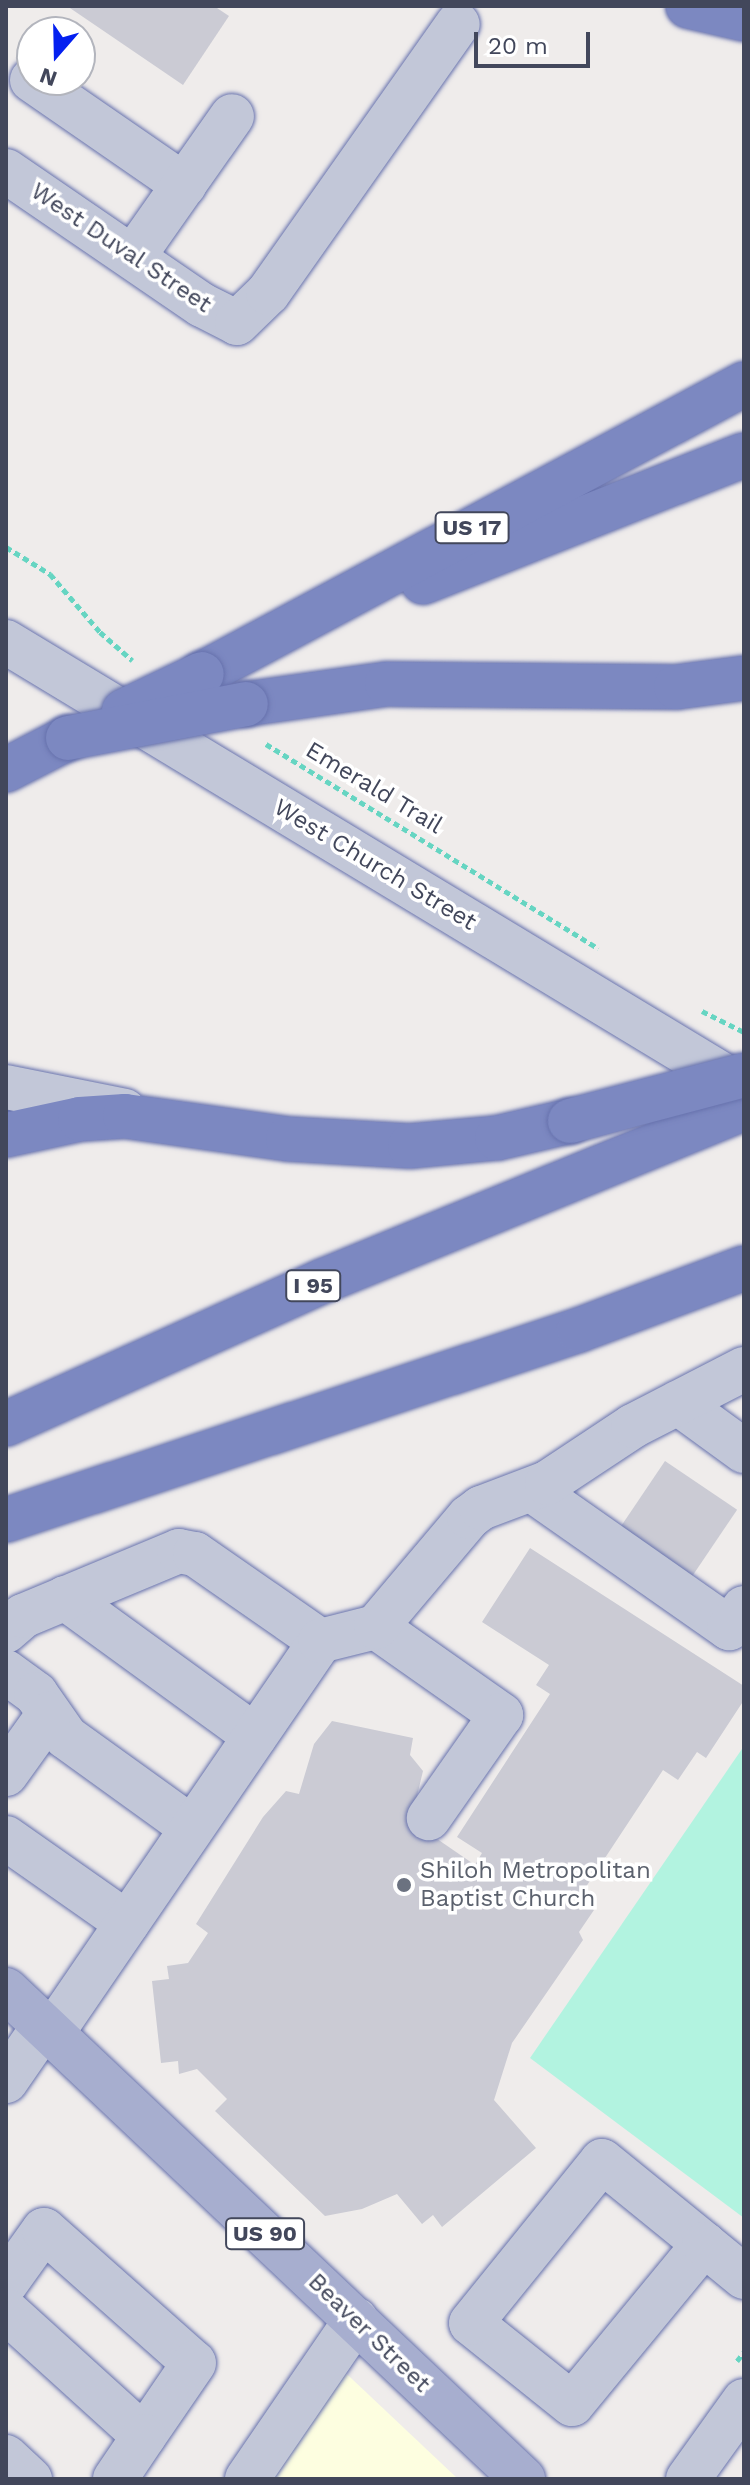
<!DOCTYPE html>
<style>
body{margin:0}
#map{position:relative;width:750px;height:2485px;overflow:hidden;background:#efeceb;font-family:"Work Sans",sans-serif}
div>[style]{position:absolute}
.commercial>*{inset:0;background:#fdfee0}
.green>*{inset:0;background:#b2f3e0}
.building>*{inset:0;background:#cbcbd4;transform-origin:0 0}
.path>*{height:5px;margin-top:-2.5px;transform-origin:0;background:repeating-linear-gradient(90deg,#66d5c2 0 6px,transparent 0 10px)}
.roads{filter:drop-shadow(0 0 2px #6772ad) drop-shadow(0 0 2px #6772ad)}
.minor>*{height:44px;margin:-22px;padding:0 22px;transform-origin:22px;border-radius:22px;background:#c2c7d8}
.major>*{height:44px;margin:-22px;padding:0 22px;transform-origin:22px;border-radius:22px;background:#a7aecf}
.highway>*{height:44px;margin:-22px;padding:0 22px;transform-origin:22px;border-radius:22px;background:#7c88c1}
.bridges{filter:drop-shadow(0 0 2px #6772ad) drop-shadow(0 0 2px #6772ad)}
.highway-bridge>*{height:44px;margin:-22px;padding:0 22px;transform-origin:22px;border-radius:22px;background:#7c88c1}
.dots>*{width:22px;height:22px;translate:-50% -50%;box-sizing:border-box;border:4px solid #fff;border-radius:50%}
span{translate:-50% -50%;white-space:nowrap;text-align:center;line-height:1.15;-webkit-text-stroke:7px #fff;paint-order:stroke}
.shield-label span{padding:2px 6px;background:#fff;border:2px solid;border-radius:6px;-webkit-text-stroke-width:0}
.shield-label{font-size:22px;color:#42475b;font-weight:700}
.street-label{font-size:24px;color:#42475b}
.worship-label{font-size:24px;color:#5b616d}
.left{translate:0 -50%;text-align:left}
.frame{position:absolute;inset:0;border:8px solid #42475b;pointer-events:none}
.north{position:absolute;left:16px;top:16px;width:80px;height:80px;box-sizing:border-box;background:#fff;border:2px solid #b3b5bd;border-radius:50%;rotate:200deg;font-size:22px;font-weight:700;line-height:32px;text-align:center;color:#42475b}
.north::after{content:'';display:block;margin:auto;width:28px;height:36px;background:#0420f0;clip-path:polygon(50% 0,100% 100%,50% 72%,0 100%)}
.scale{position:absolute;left:474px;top:32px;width:116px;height:36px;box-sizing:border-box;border:4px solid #42475b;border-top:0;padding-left:10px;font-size:24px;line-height:28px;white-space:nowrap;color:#42475b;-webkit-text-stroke:6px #fff;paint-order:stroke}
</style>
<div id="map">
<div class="commercial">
<div style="clip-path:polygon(316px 2345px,458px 2479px,224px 2479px)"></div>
</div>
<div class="green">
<div style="clip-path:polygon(744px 1746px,744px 2218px,530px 2058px)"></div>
</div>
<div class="building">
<div style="clip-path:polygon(67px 6px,214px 6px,229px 16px,183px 85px)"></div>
<div style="left:665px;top:1461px;width:87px;height:81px;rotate:34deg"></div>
<div style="clip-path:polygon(530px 1548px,744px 1686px,744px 1700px,706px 1758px,697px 1752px,678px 1780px,663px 1770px,574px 1905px,581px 1910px,586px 1904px,594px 1910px,579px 1932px,583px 1940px,512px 2043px,494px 2100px,536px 2148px,442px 2227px,433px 2215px,422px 2224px,397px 2194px,362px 2209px,325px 2216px,215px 2111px,227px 2099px,197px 2069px,179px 2074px,178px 2061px,161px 2063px,152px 1981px,169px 1979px,167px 1966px,188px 1963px,208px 1933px,196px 1924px,263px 1817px,286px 1791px,299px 1794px,314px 1744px,332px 1721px,413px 1738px,410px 1755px,423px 1771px,411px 1821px,475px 1865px,482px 1853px,457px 1837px,550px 1694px,536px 1685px,549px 1665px,482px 1622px)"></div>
</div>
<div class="path">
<div style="left:6px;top:547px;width:52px;rotate:31.5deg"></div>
<div style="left:50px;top:574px;width:77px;rotate:49.2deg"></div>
<div style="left:100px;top:632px;width:43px;rotate:41.2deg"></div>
<div style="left:266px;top:744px;width:390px;rotate:31.6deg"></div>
<div style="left:702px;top:1011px;width:47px;rotate:26.6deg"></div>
<div style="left:737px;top:2361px;width:11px;rotate:-52deg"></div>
</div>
<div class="roads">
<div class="minor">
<div style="left:32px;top:80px;width:185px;rotate:34.6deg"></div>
<div style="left:6px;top:171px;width:237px;rotate:34.4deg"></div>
<div style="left:202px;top:305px;width:39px;rotate:27deg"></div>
<div style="left:237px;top:323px;width:43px;rotate:-44.1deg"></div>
<div style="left:268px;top:293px;width:329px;rotate:-54.8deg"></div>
<div style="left:133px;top:257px;width:172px;rotate:-54.9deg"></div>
<div style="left:6px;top:642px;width:862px;rotate:31.15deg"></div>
<div style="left:6px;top:1087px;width:121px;rotate:11.4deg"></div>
<div style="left:678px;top:1403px;width:82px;rotate:36deg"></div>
<div style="left:532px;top:1490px;width:241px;rotate:35deg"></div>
<div style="left:729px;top:1628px;width:25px;rotate:-53deg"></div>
<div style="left:65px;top:1598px;width:235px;rotate:36deg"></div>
<div style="left:376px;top:1627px;width:153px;rotate:35.1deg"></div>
<div style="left:501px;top:1715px;width:126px;rotate:125deg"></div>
<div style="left:6px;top:1631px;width:23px;rotate:-41deg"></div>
<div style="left:23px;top:1616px;width:169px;rotate:-22.6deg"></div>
<div style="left:179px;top:1551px;width:16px;rotate:11deg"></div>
<div style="left:195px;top:1554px;width:152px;rotate:34.8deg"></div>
<div style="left:6px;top:1672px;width:37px;rotate:36deg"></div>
<div style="left:36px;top:1694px;width:52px;rotate:55.1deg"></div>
<div style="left:66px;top:1737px;width:155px;rotate:35.8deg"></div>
<div style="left:6px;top:1774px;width:74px;rotate:-54.4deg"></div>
<div style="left:6px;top:1838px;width:148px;rotate:35.1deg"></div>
<div style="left:52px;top:2033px;width:475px;rotate:-55.6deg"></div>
<div style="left:320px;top:1641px;width:58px;rotate:-14deg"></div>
<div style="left:376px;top:1627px;width:144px;rotate:-49.8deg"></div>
<div style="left:469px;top:1517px;width:15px;rotate:-37deg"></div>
<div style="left:481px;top:1508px;width:71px;rotate:-20.7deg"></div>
<div style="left:547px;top:1483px;width:103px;rotate:-33.5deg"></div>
<div style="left:633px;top:1426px;width:125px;rotate:-27.2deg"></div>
<div style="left:6px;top:2081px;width:67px;rotate:-55.4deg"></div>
<div style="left:704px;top:2244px;width:207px;rotate:129.5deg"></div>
<div style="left:572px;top:2404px;width:129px;rotate:-141.3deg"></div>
<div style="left:471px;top:2323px;width:208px;rotate:-51deg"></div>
<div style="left:602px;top:2161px;width:132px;rotate:39.1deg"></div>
<div style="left:704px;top:2244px;width:52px;rotate:39.5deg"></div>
<div style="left:6px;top:2283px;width:65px;rotate:-54.4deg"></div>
<div style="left:44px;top:2230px;width:200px;rotate:41.6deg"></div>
<div style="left:194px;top:2363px;width:88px;rotate:124.4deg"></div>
<div style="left:6px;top:2311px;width:186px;rotate:42.2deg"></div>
<div style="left:144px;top:2436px;width:52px;rotate:124deg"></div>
<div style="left:6px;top:2457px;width:33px;rotate:43deg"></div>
<div style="left:247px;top:2479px;width:193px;rotate:-55.6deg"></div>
<div style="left:688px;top:2479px;width:96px;rotate:-54.3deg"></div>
</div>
<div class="major">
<div style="left:6px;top:1990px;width:712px;rotate:43.41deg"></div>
</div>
<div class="highway">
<div style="left:688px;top:6px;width:57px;rotate:13.1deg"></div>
<div style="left:423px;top:582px;width:345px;rotate:-21.6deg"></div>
<div style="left:202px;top:674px;width:615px;rotate:-28.15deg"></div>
<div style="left:246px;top:704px;width:142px;rotate:-8.1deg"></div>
<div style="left:387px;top:684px;width:289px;rotate:0.6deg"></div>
<div style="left:676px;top:687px;width:69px;rotate:-7.5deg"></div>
<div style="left:6px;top:770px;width:70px;rotate:-27.3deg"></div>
<div style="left:6px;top:1135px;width:76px;rotate:-12.2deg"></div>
<div style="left:80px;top:1119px;width:45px;rotate:-3.8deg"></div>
<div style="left:125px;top:1116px;width:165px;rotate:8deg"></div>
<div style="left:288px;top:1139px;width:122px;rotate:3.3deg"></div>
<div style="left:410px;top:1146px;width:87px;rotate:-5.3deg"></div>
<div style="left:497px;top:1138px;width:75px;rotate:-13.1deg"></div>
<div style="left:6px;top:1424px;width:348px;rotate:-24.3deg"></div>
<div style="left:323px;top:1281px;width:455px;rotate:-22.3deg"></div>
<div style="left:6px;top:1520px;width:604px;rotate:-18.34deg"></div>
<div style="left:579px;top:1330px;width:176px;rotate:-20.6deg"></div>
</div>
</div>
<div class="bridges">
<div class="highway-bridge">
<div style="left:124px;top:711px;width:86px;rotate:-25.4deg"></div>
<div style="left:68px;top:738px;width:181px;rotate:-10.8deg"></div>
<div style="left:570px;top:1121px;width:180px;rotate:-14.8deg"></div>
</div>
</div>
<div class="dots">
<div style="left:404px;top:1885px;background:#6b7280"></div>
</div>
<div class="shield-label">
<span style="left:472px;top:528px">US 17</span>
<span style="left:313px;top:1286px">I 95</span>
<span style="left:265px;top:2234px">US 90</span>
</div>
<div class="street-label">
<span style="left:121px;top:248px;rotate:34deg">West Duval Street</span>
<span style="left:374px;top:788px;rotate:31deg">Emerald Trail</span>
<span style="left:375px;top:865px;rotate:31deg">West Church Street</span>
<span style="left:369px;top:2333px;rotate:44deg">Beaver Street</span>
</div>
<div class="worship-label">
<span class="left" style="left:420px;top:1885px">Shiloh Metropolitan<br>Baptist Church</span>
</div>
<div class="frame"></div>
<div class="north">N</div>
<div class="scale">20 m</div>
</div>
